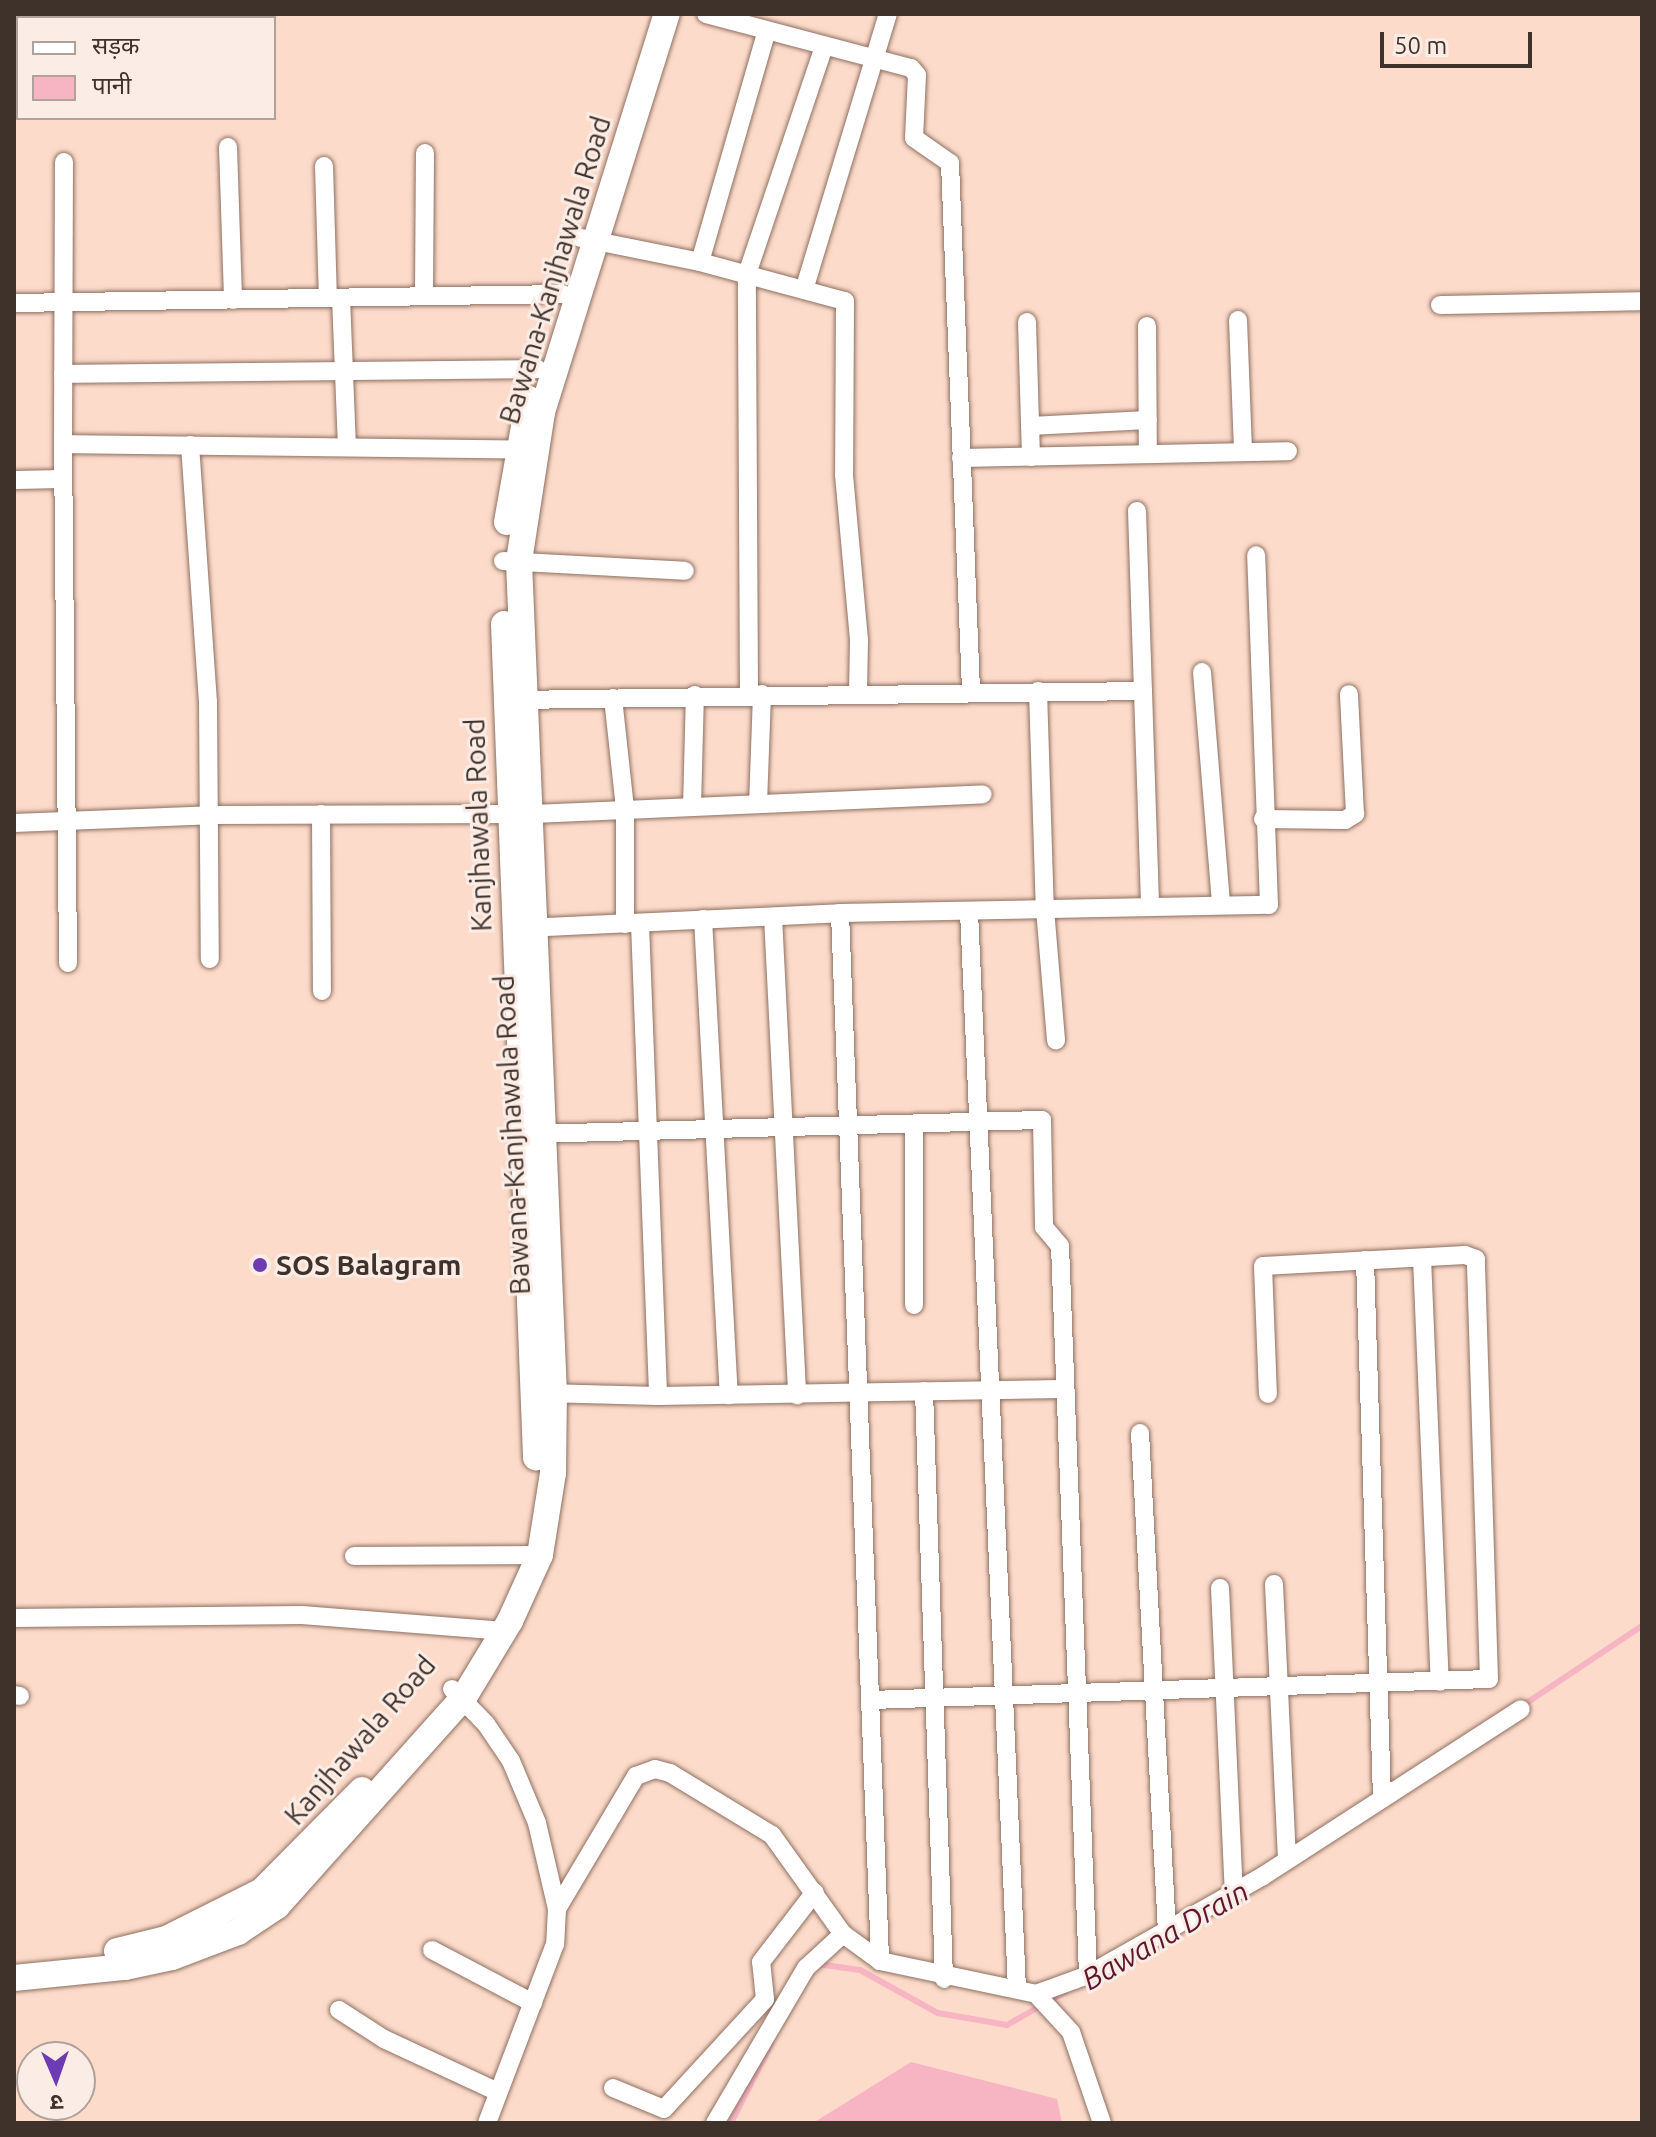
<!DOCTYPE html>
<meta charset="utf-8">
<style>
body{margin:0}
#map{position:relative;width:1656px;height:2137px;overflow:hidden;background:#fcdbca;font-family:Ubuntu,"Noto Sans Devanagari",sans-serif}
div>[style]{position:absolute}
.water>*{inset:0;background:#f7b5c3}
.stream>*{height:6px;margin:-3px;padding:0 3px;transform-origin:3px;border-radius:3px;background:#f7b5c3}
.roads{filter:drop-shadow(0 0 2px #8e7061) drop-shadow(0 0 2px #8e7061)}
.street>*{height:18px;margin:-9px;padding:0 9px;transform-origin:9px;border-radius:9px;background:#fff}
.secondary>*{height:26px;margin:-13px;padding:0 13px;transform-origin:13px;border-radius:13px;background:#fff}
.dots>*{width:22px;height:22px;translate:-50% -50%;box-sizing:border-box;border:4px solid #fbede6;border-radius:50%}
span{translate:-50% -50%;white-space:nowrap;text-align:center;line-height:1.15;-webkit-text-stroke:6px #fbede6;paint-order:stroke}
.street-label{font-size:28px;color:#3e322b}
.poi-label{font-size:28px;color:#3e322b;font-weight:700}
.left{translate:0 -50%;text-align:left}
.water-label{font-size:30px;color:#611630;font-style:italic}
.frame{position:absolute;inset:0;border:16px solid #3e322b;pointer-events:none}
.legend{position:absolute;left:16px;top:16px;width:260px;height:104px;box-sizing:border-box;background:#fbede6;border:2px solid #afa29b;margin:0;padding:10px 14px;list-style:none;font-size:24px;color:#3e322b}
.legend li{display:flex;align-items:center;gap:16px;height:40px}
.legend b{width:40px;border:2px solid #afa29b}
.north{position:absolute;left:16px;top:2041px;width:80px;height:80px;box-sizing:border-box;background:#fbede6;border:2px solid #afa29b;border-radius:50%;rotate:178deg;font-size:22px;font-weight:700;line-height:32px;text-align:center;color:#3e322b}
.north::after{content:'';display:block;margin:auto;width:28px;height:36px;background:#6d3bb2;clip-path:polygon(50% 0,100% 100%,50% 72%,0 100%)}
.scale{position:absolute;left:1380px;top:32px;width:152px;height:36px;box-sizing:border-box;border:4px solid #3e322b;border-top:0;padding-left:10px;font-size:24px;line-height:28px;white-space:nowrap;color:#3e322b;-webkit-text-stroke:6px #fbede6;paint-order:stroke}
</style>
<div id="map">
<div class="water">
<div style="clip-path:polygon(911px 2062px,1057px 2099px,1062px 2123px,813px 2123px)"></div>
</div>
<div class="stream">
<div style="left:1522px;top:1706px;width:144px;rotate:-33.7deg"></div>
<div style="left:817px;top:1964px;width:43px;rotate:7.9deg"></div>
<div style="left:860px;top:1970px;width:89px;rotate:28.9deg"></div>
<div style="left:938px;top:2013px;width:70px;rotate:9.9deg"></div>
<div style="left:1007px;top:2025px;width:67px;rotate:-29.6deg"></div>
<div style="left:731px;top:2123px;width:89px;rotate:-63.1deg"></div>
</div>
<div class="roads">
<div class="street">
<div style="left:706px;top:14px;width:212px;rotate:14.8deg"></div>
<div style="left:911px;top:68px;width:9px;rotate:49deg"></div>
<div style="left:917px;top:75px;width:63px;rotate:92.7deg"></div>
<div style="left:914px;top:138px;width:44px;rotate:34.8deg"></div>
<div style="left:950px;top:163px;width:527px;rotate:87.72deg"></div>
<div style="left:228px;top:147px;width:153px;rotate:88.1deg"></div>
<div style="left:324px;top:166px;width:132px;rotate:88.3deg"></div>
<div style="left:581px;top:238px;width:121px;rotate:11.4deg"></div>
<div style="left:700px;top:262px;width:150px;rotate:15.1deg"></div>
<div style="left:845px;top:301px;width:174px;rotate:90.3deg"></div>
<div style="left:844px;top:475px;width:166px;rotate:84.8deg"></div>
<div style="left:859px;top:640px;width:52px;rotate:91.1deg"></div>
<div style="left:700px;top:262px;width:241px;rotate:-73.9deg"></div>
<div style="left:804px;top:290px;width:288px;rotate:-73.1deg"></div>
<div style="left:424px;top:295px;width:142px;rotate:-89.6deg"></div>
<div style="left:341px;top:298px;width:149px;rotate:87.7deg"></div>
<div style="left:14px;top:303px;width:549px;rotate:-0.94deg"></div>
<div style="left:1440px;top:305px;width:202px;rotate:-1.1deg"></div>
<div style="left:1238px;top:320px;width:131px;rotate:87.8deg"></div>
<div style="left:1027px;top:322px;width:135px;rotate:88.3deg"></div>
<div style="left:1147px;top:326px;width:128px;rotate:89.6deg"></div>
<div style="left:63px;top:374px;width:475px;rotate:-0.6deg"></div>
<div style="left:1030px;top:426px;width:118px;rotate:-2.9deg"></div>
<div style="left:63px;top:444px;width:282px;rotate:-89.8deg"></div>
<div style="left:190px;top:445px;width:257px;rotate:86deg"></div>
<div style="left:208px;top:701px;width:258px;rotate:89.6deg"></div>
<div style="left:961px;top:458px;width:327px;rotate:-1.2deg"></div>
<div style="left:14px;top:480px;width:49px;rotate:-1.2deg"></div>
<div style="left:1137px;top:511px;width:393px;rotate:88.1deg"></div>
<div style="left:503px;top:561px;width:182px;rotate:3.1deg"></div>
<div style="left:1202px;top:672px;width:232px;rotate:85.3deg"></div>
<div style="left:1038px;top:691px;width:218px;rotate:88.2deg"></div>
<div style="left:1045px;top:909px;width:132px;rotate:85.2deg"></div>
<div style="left:749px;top:694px;width:420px;rotate:-90.3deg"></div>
<div style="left:747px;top:274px;width:241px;rotate:-71.3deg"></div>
<div style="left:613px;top:698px;width:112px;rotate:83.8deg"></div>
<div style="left:625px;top:809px;width:115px;rotate:90deg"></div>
<div style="left:514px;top:700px;width:629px;rotate:-0.82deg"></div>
<div style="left:758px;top:804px;width:110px;rotate:-87.9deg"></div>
<div style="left:692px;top:807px;width:112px;rotate:-88.5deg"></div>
<div style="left:321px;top:814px;width:177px;rotate:89.7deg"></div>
<div style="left:1263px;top:819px;width:82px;rotate:0.7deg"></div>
<div style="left:1345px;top:820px;width:12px;rotate:-31deg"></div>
<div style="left:1355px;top:814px;width:120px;rotate:-92.9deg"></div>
<div style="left:14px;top:823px;width:196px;rotate:-2.3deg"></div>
<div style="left:210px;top:815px;width:321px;rotate:-0.2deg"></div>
<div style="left:531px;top:814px;width:452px;rotate:-2.5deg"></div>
<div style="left:969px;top:911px;width:1079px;rotate:87.45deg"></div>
<div style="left:840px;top:913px;width:1049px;rotate:87.81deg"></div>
<div style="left:773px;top:917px;width:479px;rotate:87.1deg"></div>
<div style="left:703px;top:919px;width:477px;rotate:86.9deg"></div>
<div style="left:640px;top:924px;width:472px;rotate:87.8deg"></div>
<div style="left:525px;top:928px;width:315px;rotate:-2.7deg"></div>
<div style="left:840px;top:913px;width:429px;rotate:-1.1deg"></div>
<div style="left:1269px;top:905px;width:350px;rotate:-92.1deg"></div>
<div style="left:68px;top:963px;width:519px;rotate:-90.55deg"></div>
<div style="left:63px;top:444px;width:465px;rotate:0.7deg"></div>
<div style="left:914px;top:1124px;width:181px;rotate:90deg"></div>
<div style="left:533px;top:1134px;width:509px;rotate:-1.58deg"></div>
<div style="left:1042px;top:1120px;width:107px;rotate:88.9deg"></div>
<div style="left:1044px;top:1227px;width:25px;rotate:50deg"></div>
<div style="left:1060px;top:1246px;width:730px;rotate:87.8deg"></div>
<div style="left:1422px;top:1258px;width:424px;rotate:87.6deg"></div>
<div style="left:1365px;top:1260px;width:537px;rotate:88.19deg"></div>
<div style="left:924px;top:1391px;width:588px;rotate:88.05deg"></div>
<div style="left:544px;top:1393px;width:114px;rotate:1.5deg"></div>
<div style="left:658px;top:1396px;width:407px;rotate:-1deg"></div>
<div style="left:1140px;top:1433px;width:498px;rotate:86.9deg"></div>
<div style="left:354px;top:1556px;width:186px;rotate:-0.3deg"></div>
<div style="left:1274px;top:1584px;width:276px;rotate:87.3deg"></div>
<div style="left:1220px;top:1588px;width:304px;rotate:87.4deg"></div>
<div style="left:14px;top:1618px;width:288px;rotate:-0.6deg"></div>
<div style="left:302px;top:1615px;width:203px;rotate:4.5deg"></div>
<div style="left:452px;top:1689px;width:49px;rotate:45.8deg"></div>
<div style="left:486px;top:1724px;width:45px;rotate:56deg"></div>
<div style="left:511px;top:1761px;width:67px;rotate:67.2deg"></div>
<div style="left:537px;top:1823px;width:88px;rotate:76.9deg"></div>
<div style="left:557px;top:1909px;width:35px;rotate:93deg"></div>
<div style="left:555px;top:1944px;width:191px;rotate:110.8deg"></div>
<div style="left:14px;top:1695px;width:6px;rotate:9deg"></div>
<div style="left:871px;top:1700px;width:618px;rotate:-1.95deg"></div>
<div style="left:1489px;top:1679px;width:420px;rotate:-91.8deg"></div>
<div style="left:1476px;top:1259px;width:12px;rotate:-160deg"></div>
<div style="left:1465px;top:1255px;width:202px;rotate:176.9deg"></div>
<div style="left:1263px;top:1266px;width:128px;rotate:87.8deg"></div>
<div style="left:557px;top:1909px;width:155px;rotate:-59.3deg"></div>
<div style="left:636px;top:1776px;width:20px;rotate:-20deg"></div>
<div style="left:655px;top:1769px;width:16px;rotate:15deg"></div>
<div style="left:670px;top:1773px;width:119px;rotate:31.3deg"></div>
<div style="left:772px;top:1835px;width:122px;rotate:54.4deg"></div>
<div style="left:843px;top:1934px;width:46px;rotate:36.1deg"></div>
<div style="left:880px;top:1961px;width:159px;rotate:11.9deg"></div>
<div style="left:1036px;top:1994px;width:52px;rotate:47.4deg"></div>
<div style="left:1071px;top:2032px;width:96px;rotate:71.2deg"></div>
<div style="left:432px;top:1950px;width:114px;rotate:27.7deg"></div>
<div style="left:1036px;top:1994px;width:55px;rotate:-20.1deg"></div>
<div style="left:1088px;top:1975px;width:201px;rotate:-29.5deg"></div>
<div style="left:1263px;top:1876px;width:307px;rotate:-32.9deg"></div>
<div style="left:339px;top:2010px;width:54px;rotate:32.8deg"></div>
<div style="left:384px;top:2039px;width:126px;rotate:24.9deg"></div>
<div style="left:613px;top:2088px;width:55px;rotate:22.4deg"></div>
<div style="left:664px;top:2109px;width:149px;rotate:-47.4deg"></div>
<div style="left:765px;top:1999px;width:37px;rotate:-96deg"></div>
<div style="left:761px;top:1962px;width:88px;rotate:-52.4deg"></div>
<div style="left:715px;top:2123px;width:180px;rotate:-59.6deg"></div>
<div style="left:806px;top:1968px;width:50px;rotate:-42.6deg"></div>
</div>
<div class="secondary">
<div style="left:507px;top:522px;width:125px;rotate:-79.9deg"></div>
<div style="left:504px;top:624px;width:834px;rotate:87.8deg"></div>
<div style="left:117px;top:1951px;width:50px;rotate:-13.8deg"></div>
<div style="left:166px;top:1939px;width:107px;rotate:-26.6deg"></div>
<div style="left:262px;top:1891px;width:142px;rotate:-45.3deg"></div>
<div style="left:14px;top:1978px;width:112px;rotate:-5.7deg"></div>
<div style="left:125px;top:1967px;width:48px;rotate:-12deg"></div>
<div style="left:172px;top:1957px;width:71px;rotate:-20.7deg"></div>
<div style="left:238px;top:1932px;width:47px;rotate:-33.7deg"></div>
<div style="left:277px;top:1906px;width:280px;rotate:-48.2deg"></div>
<div style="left:464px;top:1697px;width:89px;rotate:-58.8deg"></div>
<div style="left:510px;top:1621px;width:72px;rotate:-65.6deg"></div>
<div style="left:540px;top:1555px;width:83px;rotate:-81deg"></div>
<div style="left:553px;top:1473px;width:79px;rotate:-89.3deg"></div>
<div style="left:554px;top:1394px;width:834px;rotate:-92.41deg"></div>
<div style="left:519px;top:561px;width:151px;rotate:-81.2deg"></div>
<div style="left:542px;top:412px;width:417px;rotate:-72.6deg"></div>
</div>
</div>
<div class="dots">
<div style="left:260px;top:1265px;background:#6d3bb2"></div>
</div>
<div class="street-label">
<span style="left:555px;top:270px;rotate:-73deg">Bawana-Kanjhawala Road</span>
<span style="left:478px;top:825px;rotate:-92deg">Kanjhawala Road</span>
<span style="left:512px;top:1135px;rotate:-93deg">Bawana-Kanjhawala Road</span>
<span style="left:360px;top:1740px;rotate:-49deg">Kanjhawala Road</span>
</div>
<div class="poi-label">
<span class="left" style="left:276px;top:1265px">SOS Balagram</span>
</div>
<div class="water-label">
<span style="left:1165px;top:1935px;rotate:-30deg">Bawana Drain</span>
</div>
<div class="frame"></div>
<ul class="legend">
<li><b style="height:10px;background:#fff"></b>सड़क</li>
<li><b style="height:22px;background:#f7b5c3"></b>पानी</li>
</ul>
<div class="north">उ</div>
<div class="scale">50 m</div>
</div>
